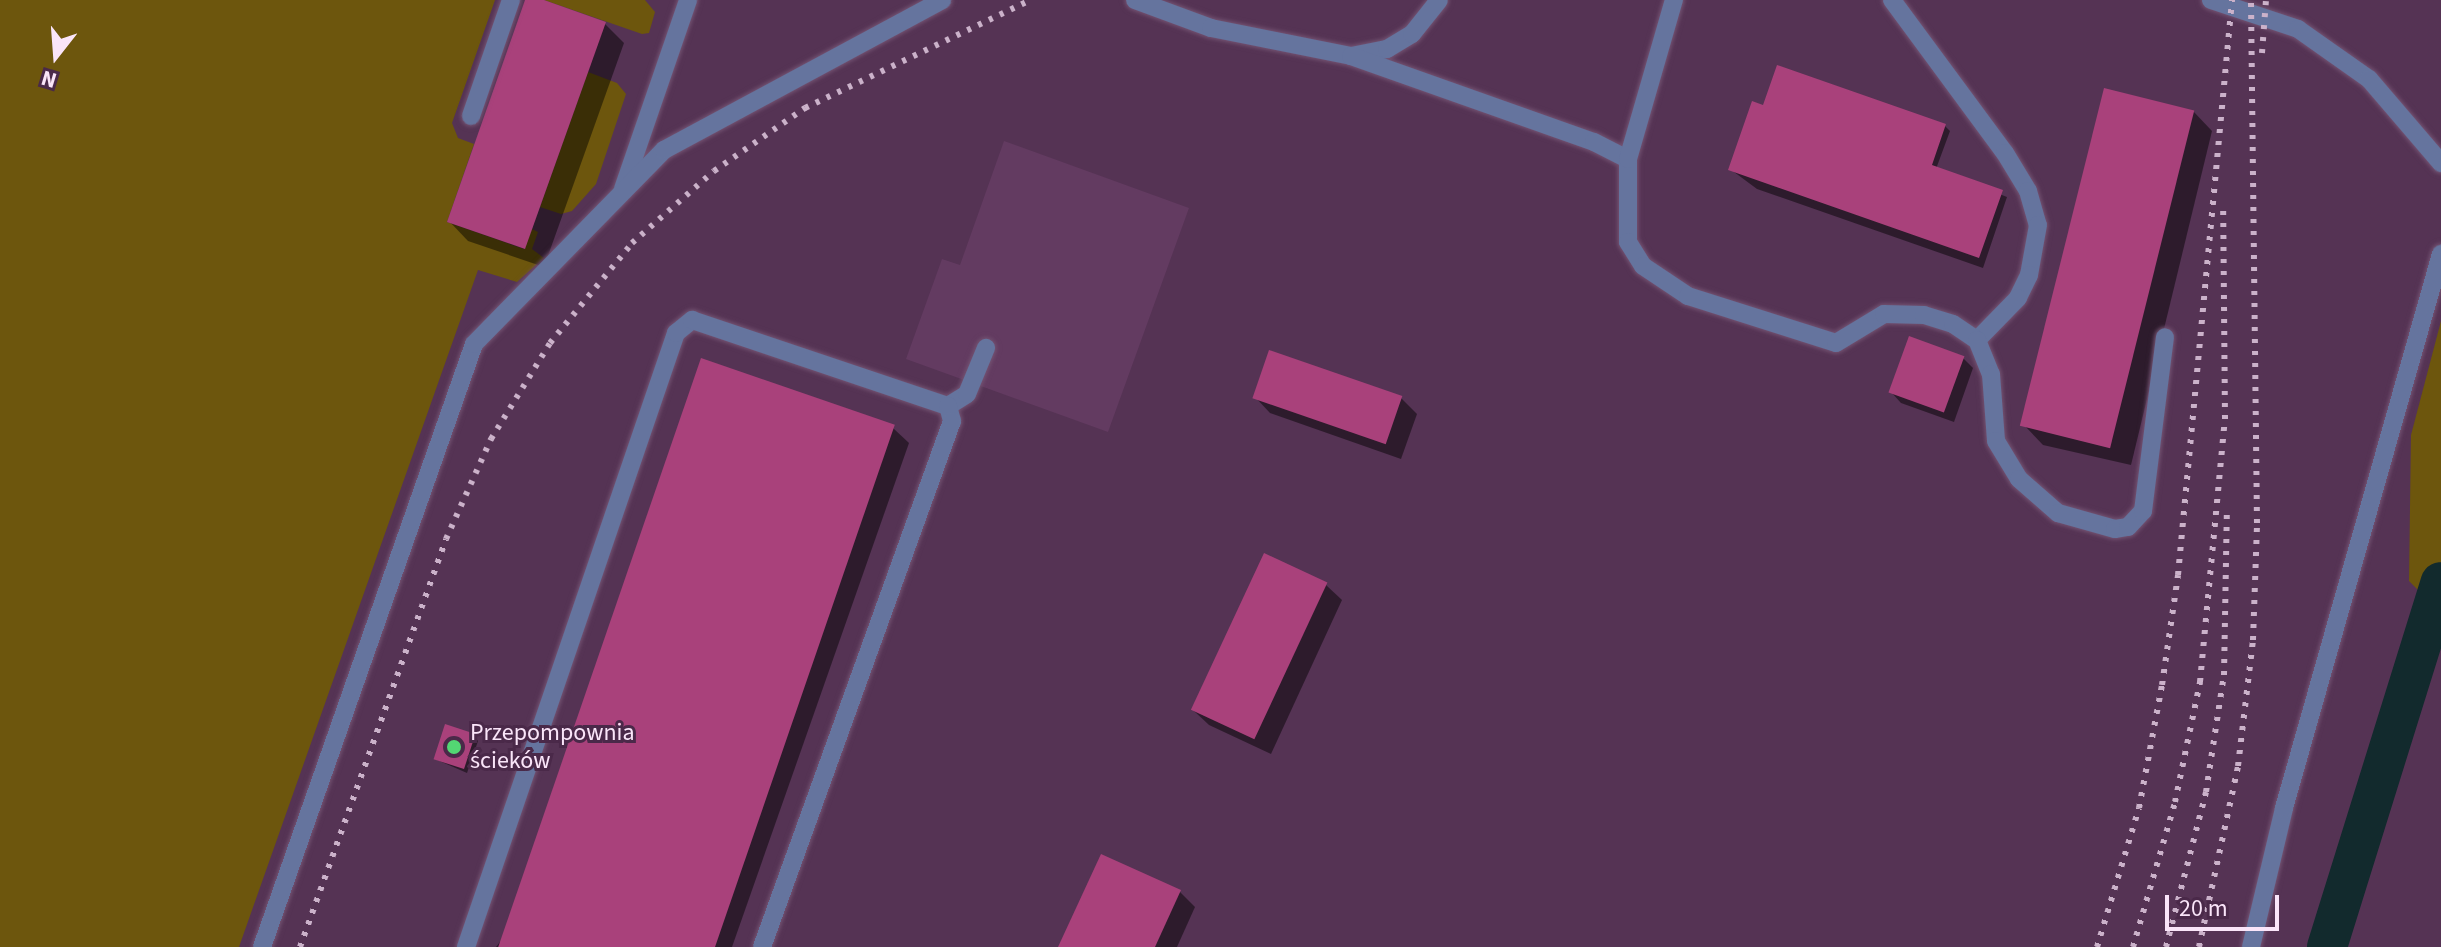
<!DOCTYPE html>
<meta charset="utf-8">
<style>
body{margin:0}
#map{position:relative;width:2441px;height:947px;overflow:hidden;background:#553354;font-family:"Source Sans 3",sans-serif}
div>[style]{position:absolute}
.built>*{inset:0;background:#633b61}
.green>*{inset:0;background:#6d560d}
.shadow>*{inset:0;background:#0007}
.canal>*{height:40px;margin:-20px;padding:0 20px;transform-origin:20px;border-radius:20px;background:#122a2d}
.building>*{inset:0;background:#a9417b;transform-origin:0 0}
.roads{filter:drop-shadow(0 0 2px #735372) drop-shadow(0 0 2px #735372)}
.service>*{height:18px;margin:-9px;padding:0 9px;transform-origin:9px;border-radius:9px;background:#65749e}
.rail>*{height:6px;margin-top:-3px;transform-origin:0;background:repeating-linear-gradient(90deg,#cbb2ca 0 4px,transparent 0 12px)}
.dots>*{width:22px;height:22px;translate:-50% -50%;box-sizing:border-box;border:4px solid #4a2949;border-radius:50%}
span{translate:-50% -50%;white-space:nowrap;text-align:center;line-height:1.15;-webkit-text-stroke:6px #4a2949;paint-order:stroke}
.poi-label{font-size:24px;color:#fae5f9}
.left{translate:0 -50%;text-align:left}
.north{position:absolute;left:16px;top:16px;width:80px;height:80px;-webkit-text-stroke:6px #4a2949;paint-order:stroke;rotate:197deg;font-size:22px;font-weight:700;line-height:32px;text-align:center;color:#fae5f9}
.north::after{content:'';display:block;margin:auto;width:28px;height:36px;background:#fae5f9;clip-path:polygon(50% 0,100% 100%,50% 72%,0 100%)}
.scale{position:absolute;left:2165px;top:895px;width:114px;height:36px;box-sizing:border-box;border:4px solid #fae5f9;border-top:0;padding-left:10px;font-size:24px;line-height:28px;white-space:nowrap;color:#fae5f9;-webkit-text-stroke:6px #4a2949;paint-order:stroke}
</style>
<div id="map">
<div class="built">
<div style="clip-path:polygon(1004px 141px,1189px 208px,1108px 432px,906px 359px,942px 259px,960px 265px)"></div>
</div>
<div class="green">
<div style="clip-path:polygon(0 0,495px 0,452px 123px,458px 138px,474px 144px,447px 222px,524px 249px,532px 229px,538px 232px,532px 249px,544px 258px,517px 282px,478px 270px,239px 947px,0 947px)"></div>
<div style="clip-path:polygon(544px 0,645px 0,655px 12px,649px 33px,642px 34px)"></div>
<div style="clip-path:polygon(588px 72px,617px 83px,626px 94px,596px 184px,572px 211px,561px 214px,540px 207px)"></div>
<div style="clip-path:polygon(2441px 321px,2441px 613px,2409px 581px,2411px 435px)"></div>
</div>
<div class="shadow">
<div style="clip-path:polygon(527px 0,605px 24px,624px 43px,544px 267px,468px 241px,449px 221px)"></div>
<div style="clip-path:polygon(2193px 111px,2212px 131px,2131px 465px,2043px 445px,2024px 425px)"></div>
<div style="clip-path:polygon(1945px 126px,1950px 131px,1936px 169px,2007px 197px,1983px 268px,1757px 189px,1730px 169px)"></div>
<div style="clip-path:polygon(1963px 358px,1973px 368px,1954px 422px,1901px 403px,1891px 392px)"></div>
<div style="clip-path:polygon(1255px 397px,1401px 398px,1417px 414px,1401px 459px,1270px 413px)"></div>
<div style="clip-path:polygon(893px 428px,909px 443px,732px 947px,496px 947px)"></div>
<div style="clip-path:polygon(1326px 585px,1342px 600px,1271px 754px,1209px 725px,1193px 710px)"></div>
<div style="clip-path:polygon(474px 736px,478px 741px,467px 773px,435px 759px)"></div>
<div style="clip-path:polygon(1180px 892px,1195px 907px,1177px 947px,1060px 947px)"></div>
</div>
<div class="canal">
<div style="left:2327px;top:947px;width:382px;rotate:-72.7deg"></div>
</div>
<div class="building">
<div style="clip-path:polygon(525px 0,544px 0,606px 22px,525px 249px,447px 222px)"></div>
<div style="clip-path:polygon(1777px 65px,1946px 124px,1932px 165px,2003px 190px,1979px 258px,1728px 170px,1752px 101px,1763px 105px)"></div>
<div style="left:2104px;top:88px;width:93px;height:348px;rotate:14deg"></div>
<div style="left:1909px;top:336px;width:59px;height:60px;rotate:20deg"></div>
<div style="left:1269px;top:350px;width:141px;height:51px;rotate:19deg"></div>
<div style="left:701px;top:358px;width:205px;height:624px;rotate:19deg"></div>
<div style="left:1264px;top:553px;width:70px;height:173px;rotate:25deg"></div>
<div style="left:445px;top:724px;width:32px;height:37px;rotate:18deg"></div>
<div style="clip-path:polygon(1101px 854px,1181px 890px,1155px 947px,1058px 947px)"></div>
</div>
<div class="roads">
<div class="service">
<div style="left:1135px;top:0;width:81px;rotate:20.2deg"></div>
<div style="left:1211px;top:28px;width:143px;rotate:11.3deg"></div>
<div style="left:1351px;top:56px;width:37px;rotate:-11deg"></div>
<div style="left:1387px;top:49px;width:29px;rotate:-31deg"></div>
<div style="left:1412px;top:34px;width:43px;rotate:-51.5deg"></div>
<div style="left:1892px;top:0;width:190px;rotate:53.6deg"></div>
<div style="left:2005px;top:153px;width:44px;rotate:58.8deg"></div>
<div style="left:2028px;top:191px;width:35px;rotate:74deg"></div>
<div style="left:2038px;top:225px;width:51px;rotate:100.2deg"></div>
<div style="left:2029px;top:275px;width:25px;rotate:116deg"></div>
<div style="left:2018px;top:298px;width:59px;rotate:134.3deg"></div>
<div style="left:2211px;top:0;width:92px;rotate:18.4deg"></div>
<div style="left:2298px;top:29px;width:87px;rotate:35.2deg"></div>
<div style="left:2369px;top:79px;width:111px;rotate:49.4deg"></div>
<div style="left:1351px;top:56px;width:258px;rotate:19.5deg"></div>
<div style="left:1594px;top:142px;width:38px;rotate:27deg"></div>
<div style="left:1628px;top:159px;width:83px;rotate:90deg"></div>
<div style="left:1628px;top:242px;width:28px;rotate:58deg"></div>
<div style="left:1643px;top:266px;width:54px;rotate:33.7deg"></div>
<div style="left:1688px;top:296px;width:155px;rotate:17.6deg"></div>
<div style="left:1836px;top:343px;width:56px;rotate:-31.1deg"></div>
<div style="left:1884px;top:314px;width:40px;rotate:1.4deg"></div>
<div style="left:1924px;top:315px;width:30px;rotate:17deg"></div>
<div style="left:1953px;top:324px;width:29px;rotate:34deg"></div>
<div style="left:1977px;top:340px;width:37px;rotate:68deg"></div>
<div style="left:1991px;top:374px;width:67px;rotate:85.7deg"></div>
<div style="left:1996px;top:441px;width:44px;rotate:58.8deg"></div>
<div style="left:2019px;top:479px;width:52px;rotate:41.1deg"></div>
<div style="left:2058px;top:513px;width:59px;rotate:15.7deg"></div>
<div style="left:2115px;top:529px;width:13px;rotate:-9deg"></div>
<div style="left:2128px;top:527px;width:22px;rotate:-47deg"></div>
<div style="left:2143px;top:511px;width:175px;rotate:-82.8deg"></div>
<div style="left:471px;top:116px;width:123px;rotate:-71deg"></div>
<div style="left:1628px;top:159px;width:166px;rotate:-73.9deg"></div>
<div style="left:623px;top:189px;width:200px;rotate:-71deg"></div>
<div style="left:948px;top:406px;width:22px;rotate:-32deg"></div>
<div style="left:967px;top:394px;width:50px;rotate:-67.6deg"></div>
<div style="left:262px;top:947px;width:639px;rotate:-70.63deg"></div>
<div style="left:474px;top:344px;width:272px;rotate:-45.6deg"></div>
<div style="left:664px;top:150px;width:316px;rotate:-28.3deg"></div>
<div style="left:466px;top:947px;width:649px;rotate:-71.12deg"></div>
<div style="left:676px;top:333px;width:21px;rotate:-39deg"></div>
<div style="left:692px;top:320px;width:270px;rotate:18.6deg"></div>
<div style="left:948px;top:406px;width:16px;rotate:75deg"></div>
<div style="left:952px;top:421px;width:559px;rotate:109.86deg"></div>
<div style="left:2251px;top:947px;width:143px;rotate:-76.6deg"></div>
<div style="left:2284px;top:808px;width:576px;rotate:-74.18deg"></div>
</div>
</div>
<div class="rail">
<div style="left:2262px;top:53px;width:53px;rotate:-85.7deg"></div>
<div style="left:300px;top:947px;width:433px;rotate:-70.3deg"></div>
<div style="left:446px;top:539px;width:110px;rotate:-65.8deg"></div>
<div style="left:491px;top:439px;width:113px;rotate:-58.4deg"></div>
<div style="left:550px;top:343px;width:129px;rotate:-50.6deg"></div>
<div style="left:632px;top:243px;width:109px;rotate:-41.3deg"></div>
<div style="left:714px;top:171px;width:111px;rotate:-34.7deg"></div>
<div style="left:805px;top:108px;width:250px;rotate:-25.6deg"></div>
<div style="left:2097px;top:947px;width:145px;rotate:-73.2deg"></div>
<div style="left:2139px;top:808px;width:125px;rotate:-79.4deg"></div>
<div style="left:2162px;top:685px;width:111px;rotate:-81.7deg"></div>
<div style="left:2178px;top:575px;width:578px;rotate:-84.63deg"></div>
<div style="left:2133px;top:947px;width:151px;rotate:-73.8deg"></div>
<div style="left:2175px;top:802px;width:123px;rotate:-78.2deg"></div>
<div style="left:2200px;top:682px;width:264px;rotate:-84.6deg"></div>
<div style="left:2225px;top:419px;width:214px;rotate:-90.5deg"></div>
<div style="left:2166px;top:947px;width:160px;rotate:-75.5deg"></div>
<div style="left:2206px;top:792px;width:118px;rotate:-81.3deg"></div>
<div style="left:2224px;top:675px;width:164px;rotate:-89deg"></div>
<div style="left:2199px;top:947px;width:185px;rotate:-77.8deg"></div>
<div style="left:2238px;top:766px;width:127px;rotate:-83.2deg"></div>
<div style="left:2253px;top:640px;width:117px;rotate:-88deg"></div>
<div style="left:2257px;top:523px;width:523px;rotate:-90.66deg"></div>
</div>
<div class="dots">
<div style="left:454px;top:747px;background:#53d673"></div>
</div>
<div class="poi-label">
<span class="left" style="left:470px;top:747px">Przepompownia<br>ścieków</span>
</div>
<div class="north">N</div>
<div class="scale">20 m</div>
</div>
